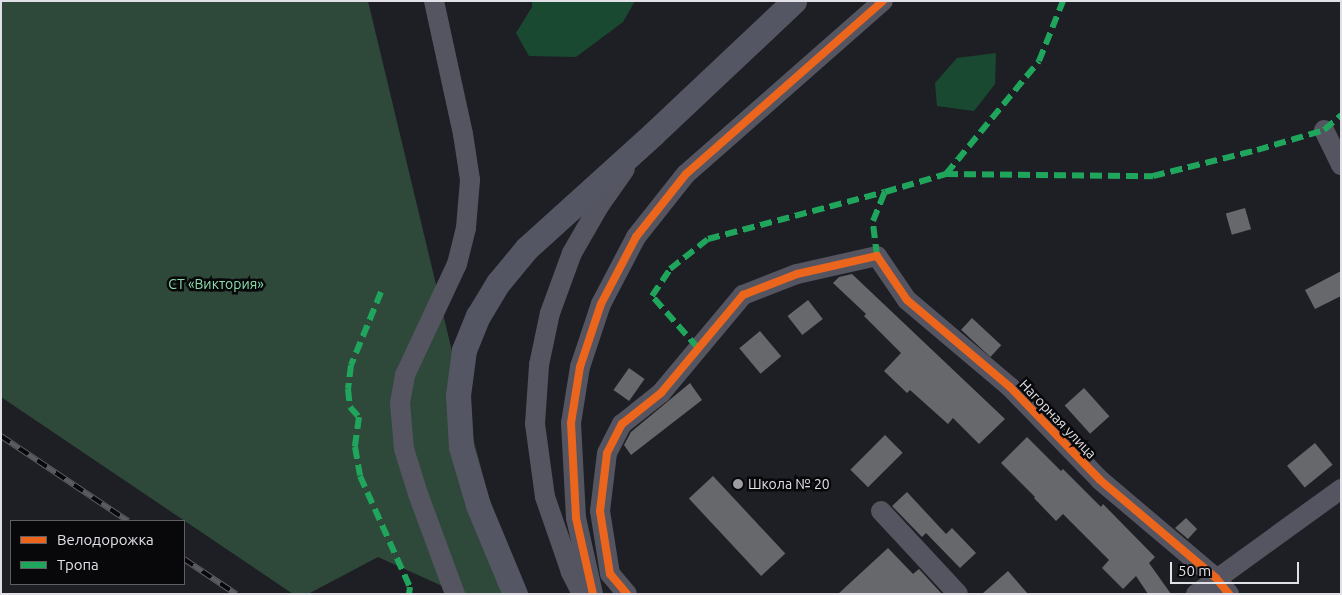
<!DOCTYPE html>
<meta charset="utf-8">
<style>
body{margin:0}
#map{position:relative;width:1342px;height:595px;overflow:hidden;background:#1e1f24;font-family:Ubuntu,sans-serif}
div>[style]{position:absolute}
.green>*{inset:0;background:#2e4839}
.forest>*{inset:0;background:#1a4932}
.building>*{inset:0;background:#67686c;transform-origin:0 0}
.minor>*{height:20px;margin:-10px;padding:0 10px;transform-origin:10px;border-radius:10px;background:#545560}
.major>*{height:25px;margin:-12.5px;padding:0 12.5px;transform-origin:12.5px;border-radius:12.5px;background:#555663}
.rail>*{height:5.5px;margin-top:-2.75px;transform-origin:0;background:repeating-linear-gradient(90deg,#08080b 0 11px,#5a5a61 0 22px);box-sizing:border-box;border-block:1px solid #5a5a61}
.quiet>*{height:6px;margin-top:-3px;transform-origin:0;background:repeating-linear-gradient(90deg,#20a55d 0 12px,transparent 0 18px)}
.cycleway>*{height:8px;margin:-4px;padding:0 4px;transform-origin:4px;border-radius:4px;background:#eb651d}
.dots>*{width:14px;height:14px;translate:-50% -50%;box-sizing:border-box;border:2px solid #08080b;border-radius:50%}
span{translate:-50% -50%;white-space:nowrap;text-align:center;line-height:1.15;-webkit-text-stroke:5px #08080b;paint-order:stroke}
.park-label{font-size:14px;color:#8cdead}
.street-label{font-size:14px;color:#e0e0e6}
.poi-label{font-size:14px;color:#e0e0e6}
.left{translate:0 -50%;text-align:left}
.frame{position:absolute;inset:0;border:2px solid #e0e0e6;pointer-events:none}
.legend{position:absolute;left:10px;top:520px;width:175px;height:65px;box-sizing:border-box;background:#08080b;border:1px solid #5e5e63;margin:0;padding:6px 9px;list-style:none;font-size:15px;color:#e0e0e6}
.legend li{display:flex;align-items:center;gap:10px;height:25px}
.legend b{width:25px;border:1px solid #5e5e63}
.scale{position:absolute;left:1170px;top:562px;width:129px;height:22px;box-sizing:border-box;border:2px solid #e0e0e6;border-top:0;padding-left:6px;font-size:15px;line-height:18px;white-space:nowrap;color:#e0e0e6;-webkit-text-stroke:4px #08080b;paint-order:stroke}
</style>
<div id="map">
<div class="green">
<div style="clip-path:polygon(1px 1px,368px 1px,469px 422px,514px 594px,460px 594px,378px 557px,308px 594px,293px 594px,1px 397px)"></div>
</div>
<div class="forest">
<div style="clip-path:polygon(532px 1px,635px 1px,623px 22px,576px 57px,529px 56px,516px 33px,532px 7px)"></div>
<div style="clip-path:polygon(996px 53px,995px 84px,974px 111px,937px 106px,935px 83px,957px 58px)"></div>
</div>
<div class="building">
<div style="left:1245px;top:208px;width:22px;height:20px;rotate:74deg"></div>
<div style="clip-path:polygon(1341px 271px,1341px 296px,1315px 309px,1305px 290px)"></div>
<div style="clip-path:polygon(852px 274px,1005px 419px,979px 444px,953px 418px,948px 424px,910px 390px,907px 393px,884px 371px,901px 353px,864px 316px,866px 314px,833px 283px,839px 277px)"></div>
<div style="left:808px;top:300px;width:24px;height:26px;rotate:52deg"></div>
<div style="left:972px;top:318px;width:40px;height:16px;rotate:43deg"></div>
<div style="left:760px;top:331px;width:33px;height:27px;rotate:50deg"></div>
<div style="left:629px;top:368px;width:19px;height:27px;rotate:35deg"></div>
<div style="clip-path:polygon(690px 383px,702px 400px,631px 455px,624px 445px,631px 432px)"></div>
<div style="left:1084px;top:388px;width:38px;height:26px;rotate:48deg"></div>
<div style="left:885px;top:435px;width:25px;height:49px;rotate:45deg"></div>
<div style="clip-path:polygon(1027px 437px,1061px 471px,1063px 469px,1101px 507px,1103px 504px,1155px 557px,1149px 563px,1171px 594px,1148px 594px,1136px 576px,1123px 589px,1102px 568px,1109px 560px,1063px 514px,1056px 521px,1034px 498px,1035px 497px,1001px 463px)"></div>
<div style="left:1315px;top:443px;width:28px;height:36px;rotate:51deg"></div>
<div style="left:713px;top:476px;width:106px;height:33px;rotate:47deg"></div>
<div style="clip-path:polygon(907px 492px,946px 534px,952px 528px,976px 553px,960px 568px,926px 533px,922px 537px,892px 506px)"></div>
<div style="clip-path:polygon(1186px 518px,1197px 529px,1188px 539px,1175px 528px)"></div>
<div style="clip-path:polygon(888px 548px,913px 574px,919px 569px,942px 594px,838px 594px)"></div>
<div style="clip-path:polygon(1008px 571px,1028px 594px,982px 594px)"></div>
</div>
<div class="minor">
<div style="left:434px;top:1px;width:136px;rotate:77.7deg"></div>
<div style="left:463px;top:134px;width:47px;rotate:81.3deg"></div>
<div style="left:470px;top:180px;width:48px;rotate:94.8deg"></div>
<div style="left:466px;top:228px;width:37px;rotate:104deg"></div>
<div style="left:457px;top:264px;width:123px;rotate:115.1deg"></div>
<div style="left:405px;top:375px;width:28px;rotate:100deg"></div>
<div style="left:400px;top:403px;width:46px;rotate:85deg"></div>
<div style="left:404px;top:449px;width:47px;rotate:72.7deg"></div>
<div style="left:418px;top:494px;width:107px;rotate:69.7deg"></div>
<div style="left:1324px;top:130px;width:39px;rotate:64deg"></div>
<div style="left:881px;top:511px;width:113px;rotate:47.1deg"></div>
<div style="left:582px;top:594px;width:25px;rotate:-117deg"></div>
<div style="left:571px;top:572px;width:79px;rotate:-109.1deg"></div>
<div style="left:545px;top:497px;width:74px;rotate:-97.8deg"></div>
<div style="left:535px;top:424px;width:59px;rotate:-86.1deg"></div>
<div style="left:539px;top:365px;width:53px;rotate:-78.1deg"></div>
<div style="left:550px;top:313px;width:64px;rotate:-69.9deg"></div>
<div style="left:572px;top:253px;width:54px;rotate:-60.1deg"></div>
<div style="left:599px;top:206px;width:45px;rotate:-54.9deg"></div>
<div style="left:593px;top:594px;width:78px;rotate:-102.6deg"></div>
<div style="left:576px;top:518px;width:95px;rotate:-93deg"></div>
<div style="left:571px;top:423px;width:57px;rotate:-80.9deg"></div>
<div style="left:580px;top:367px;width:66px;rotate:-71.6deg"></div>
<div style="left:601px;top:304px;width:76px;rotate:-62.4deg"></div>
<div style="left:636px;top:237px;width:80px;rotate:-51.6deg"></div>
<div style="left:686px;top:174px;width:262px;rotate:-41.3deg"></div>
<div style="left:627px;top:594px;width:26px;rotate:-130deg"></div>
<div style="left:610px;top:574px;width:64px;rotate:-99deg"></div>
<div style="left:600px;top:511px;width:58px;rotate:-83.1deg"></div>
<div style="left:607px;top:453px;width:33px;rotate:-63deg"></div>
<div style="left:622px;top:424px;width:50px;rotate:-38.5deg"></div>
<div style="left:661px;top:393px;width:128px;rotate:-50.1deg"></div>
<div style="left:743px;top:295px;width:58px;rotate:-21.3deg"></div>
<div style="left:797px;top:274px;width:82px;rotate:-12.7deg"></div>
<div style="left:877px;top:256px;width:53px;rotate:55.7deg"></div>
<div style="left:907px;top:300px;width:135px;rotate:40.2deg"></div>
<div style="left:1010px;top:387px;width:129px;rotate:45.9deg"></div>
<div style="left:1100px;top:480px;width:152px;rotate:40.2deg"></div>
<div style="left:1216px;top:578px;width:21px;rotate:51deg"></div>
<div style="left:1196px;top:594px;width:179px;rotate:-35.9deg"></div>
</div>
<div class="major">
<div style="left:515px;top:594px;width:96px;rotate:-112.6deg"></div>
<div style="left:478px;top:505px;width:60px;rotate:-106.3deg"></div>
<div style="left:461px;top:447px;width:52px;rotate:-93.3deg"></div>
<div style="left:458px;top:395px;width:45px;rotate:-82.4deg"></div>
<div style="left:464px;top:350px;width:37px;rotate:-68deg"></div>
<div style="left:478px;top:316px;width:39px;rotate:-59deg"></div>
<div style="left:498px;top:283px;width:45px;rotate:-50.4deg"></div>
<div style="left:527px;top:248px;width:170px;rotate:-42.1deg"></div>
<div style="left:653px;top:134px;width:194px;rotate:-43.3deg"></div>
</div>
<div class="rail">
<div style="left:1px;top:436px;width:153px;rotate:33.8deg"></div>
<div style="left:184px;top:559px;width:63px;rotate:33.9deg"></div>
</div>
<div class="quiet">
<div style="left:946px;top:174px;width:146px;rotate:-50.5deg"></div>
<div style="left:1039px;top:61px;width:65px;rotate:-68.2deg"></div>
<div style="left:877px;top:256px;width:35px;rotate:-97deg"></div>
<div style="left:873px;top:221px;width:31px;rotate:-68deg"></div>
<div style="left:885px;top:192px;width:64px;rotate:-16.4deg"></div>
<div style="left:946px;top:174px;width:207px;rotate:0.6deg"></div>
<div style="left:1153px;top:176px;width:107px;rotate:-14deg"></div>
<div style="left:1257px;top:150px;width:70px;rotate:-16.6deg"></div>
<div style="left:1324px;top:130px;width:23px;rotate:-41deg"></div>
<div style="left:381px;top:292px;width:79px;rotate:112.3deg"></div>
<div style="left:351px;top:365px;width:24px;rotate:97deg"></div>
<div style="left:348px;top:389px;width:18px;rotate:84deg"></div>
<div style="left:350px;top:407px;width:13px;rotate:48deg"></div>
<div style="left:359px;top:417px;width:30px;rotate:98deg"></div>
<div style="left:355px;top:447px;width:29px;rotate:80deg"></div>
<div style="left:360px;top:476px;width:122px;rotate:65.8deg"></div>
<div style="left:410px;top:587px;width:7px;rotate:98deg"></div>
<div style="left:698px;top:348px;width:69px;rotate:-131.5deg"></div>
<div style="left:652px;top:296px;width:32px;rotate:-56deg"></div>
<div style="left:670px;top:269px;width:48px;rotate:-38.3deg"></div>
<div style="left:708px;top:239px;width:183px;rotate:-14.9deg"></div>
</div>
<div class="cycleway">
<div style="left:593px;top:594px;width:78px;rotate:-102.6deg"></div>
<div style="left:576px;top:518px;width:95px;rotate:-93deg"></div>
<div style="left:571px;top:423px;width:57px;rotate:-80.9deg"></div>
<div style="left:580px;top:367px;width:66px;rotate:-71.6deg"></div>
<div style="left:601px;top:304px;width:76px;rotate:-62.4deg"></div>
<div style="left:636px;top:237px;width:80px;rotate:-51.6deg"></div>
<div style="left:686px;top:174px;width:262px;rotate:-41.3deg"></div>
<div style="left:627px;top:594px;width:26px;rotate:-130deg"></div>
<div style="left:610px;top:574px;width:64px;rotate:-99deg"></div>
<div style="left:600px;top:511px;width:58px;rotate:-83.1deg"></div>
<div style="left:607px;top:453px;width:33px;rotate:-63deg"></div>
<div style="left:622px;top:424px;width:50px;rotate:-38.5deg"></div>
<div style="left:661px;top:393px;width:128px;rotate:-50.1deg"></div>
<div style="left:743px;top:295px;width:58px;rotate:-21.3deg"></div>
<div style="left:797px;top:274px;width:82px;rotate:-12.7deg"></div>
<div style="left:877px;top:256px;width:53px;rotate:55.7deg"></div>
<div style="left:907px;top:300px;width:135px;rotate:40.2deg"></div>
<div style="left:1010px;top:387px;width:129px;rotate:45.9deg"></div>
<div style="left:1100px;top:480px;width:152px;rotate:40.2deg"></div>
<div style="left:1216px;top:578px;width:21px;rotate:51deg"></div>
</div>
<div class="dots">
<div style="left:738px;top:484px;background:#9c9ca2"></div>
</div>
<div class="park-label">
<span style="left:216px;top:284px">СТ «Виктория»</span>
</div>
<div class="street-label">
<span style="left:1058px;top:419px;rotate:46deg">Нагорная улица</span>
</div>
<div class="poi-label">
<span class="left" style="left:748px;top:484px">Школа № 20</span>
</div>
<div class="frame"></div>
<ul class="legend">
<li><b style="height:6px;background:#eb651d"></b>Велодорожка</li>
<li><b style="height:6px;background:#20a55d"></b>Тропа</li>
</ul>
<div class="scale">50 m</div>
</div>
